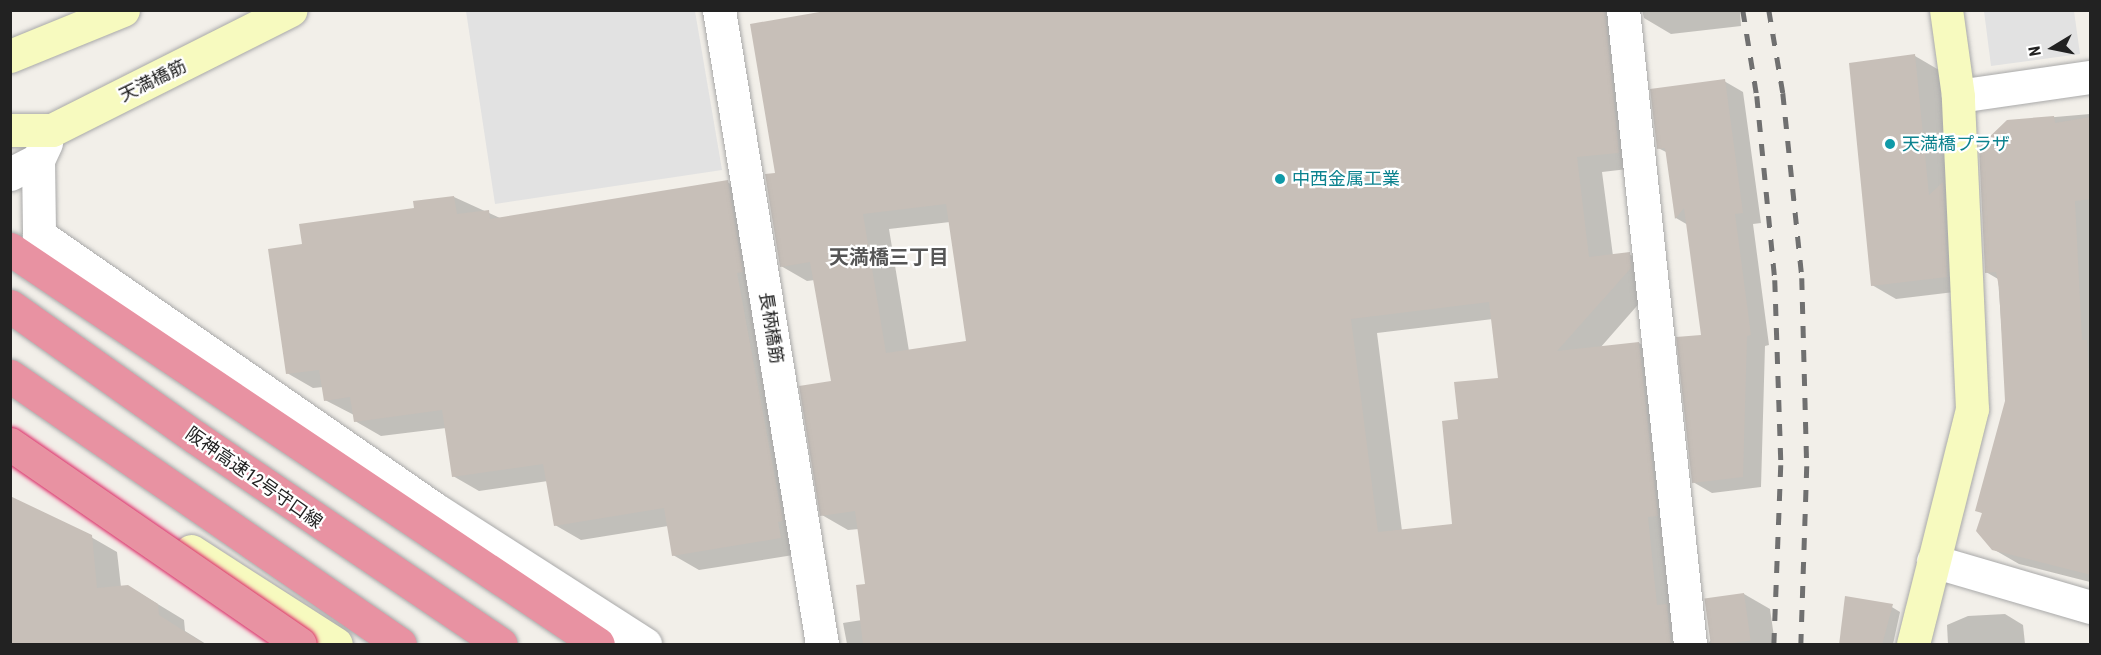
<!DOCTYPE html>
<meta charset="utf-8">
<style>
body{margin:0}
#map{position:relative;width:2101px;height:655px;overflow:hidden;background:#f2efe9;font-family:"Roboto Condensed","Noto Sans JP",sans-serif}
div>[style]{position:absolute}
.parking>*{inset:0;background:#e2e2e2}
.shadow>*{inset:0;background:#0003}
.building>*{inset:0;background:#c7bfb8;transform-origin:0 0}
.roads{filter:drop-shadow(0 0 2px #a9a9a9) drop-shadow(0 0 2px #a9a9a9)}
.street>*{height:33px;margin:-16.5px;padding:0 16.5px;transform-origin:16.5px;border-radius:16.5px;background:#fff}
.secondary>*{height:33px;margin:-16.5px;padding:0 16.5px;transform-origin:16.5px;border-radius:16.5px;background:#f7fabf}
.highway>*{height:33px;margin:-16.5px;padding:0 16.5px;transform-origin:16.5px;border-radius:16.5px;background:#e892a2}
.rail>*{height:4.5px;margin-top:-2.25px;transform-origin:0;background:repeating-linear-gradient(90deg,#707070 0 12px,transparent 0 24px)}
.bridges{filter:drop-shadow(0 0 2px #dc2a67) drop-shadow(0 0 2px #dc2a67)}
.highway-bridge>*{height:33px;margin:-16.5px;padding:0 16.5px;transform-origin:16.5px;border-radius:16.5px;background:#e892a2}
.dots>*{width:16px;height:16px;translate:-50% -50%;box-sizing:border-box;border:3px solid #fff;border-radius:50%}
span{translate:-50% -50%;white-space:nowrap;text-align:center;line-height:1.15;-webkit-text-stroke:4.5px #fff;paint-order:stroke}
.street-label{font-size:18px;color:#222}
.culture-label{font-size:18px;color:#0d838f}
.left{translate:0 -50%;text-align:left}
.neighbourhood-label{font-size:20px;color:#555;font-weight:700}
.frame{position:absolute;inset:0;border:12px solid #222;pointer-events:none}
.north{position:absolute;left:2023px;top:18px;width:60px;height:60px;-webkit-text-stroke:4px #fff;paint-order:stroke;rotate:260deg;font-size:16px;font-weight:700;line-height:24px;text-align:center;color:#222}
.north::after{content:'';display:block;margin:auto;width:21px;height:27px;background:#222;clip-path:polygon(50% 0,100% 100%,50% 72%,0 100%)}
</style>
<div id="map">
<div class="parking">
<div style="clip-path:polygon(466px 11px,695px 11px,722px 170px,495px 204px)"></div>
<div style="clip-path:polygon(1984px 11px,2074px 11px,2080px 54px,1991px 66px)"></div>
</div>
<div class="shadow">
<div style="clip-path:polygon(evenodd,841px 10px,1638px 10px,1645px 167px,1602px 172px,1613px 256px,1629px 254px,1656px 269px,1657px 283px,1600px 348px,1639px 343px,1665px 358px,1697px 644px,847px 644px,843px 623px,862px 620px,866px 586px,859px 529px,848px 530px,822px 515px,832px 382px,815px 280px,807px 281px,781px 266px,776px 174px,841px 10px,950px 222px,967px 342px,909px 351px,889px 229px,950px 222px,841px 10px,1493px 319px,1499px 379px,1460px 421px,1454px 526px,1402px 531px,1377px 333px,1493px 319px)"></div>
<div style="clip-path:polygon(1642px 10px,1740px 10px,1741px 26px,1671px 34px,1644px 18px)"></div>
<div style="clip-path:polygon(1915px 56px,1939px 70px,1971px 290px,1896px 299px,1872px 285px)"></div>
<div style="clip-path:polygon(1724px 81px,1743px 92px,1761px 223px,1753px 224px,1769px 345px,1765px 346px,1761px 487px,1712px 493px,1693px 482px,1703px 336px,1688px 225px,1676px 218px,1668px 153px,1658px 148px)"></div>
<div style="clip-path:polygon(2090px 114px,2090px 582px,2019px 564px,1993px 549px,1984px 514px,1977px 510px,2007px 401px,1998px 279px,1986px 272px,2008px 121px)"></div>
<div style="clip-path:polygon(727px 182px,753px 197px,806px 553px,699px 570px,673px 555px,668px 526px,581px 540px,555px 525px,548px 481px,479px 491px,453px 476px,446px 428px,381px 436px,355px 421px,354px 415px,325px 400px,323px 387px,313px 388px,287px 373px,303px 246px,454px 197px,500px 218px)"></div>
<div style="clip-path:polygon(91px 537px,117px 552px,121px 587px,128px 586px,184px 620px,185px 631px,206px 644px,10px 644px)"></div>
<div style="clip-path:polygon(1744px 594px,1770px 609px,1775px 644px,1708px 644px)"></div>
<div style="clip-path:polygon(1887px 604px,1900px 612px,1893px 644px,1841px 644px)"></div>
<div style="clip-path:polygon(2005px 614px,2023px 625px,2025px 644px,1948px 644px,1947px 625px,1968px 616px)"></div>
</div>
<div class="building">
<div style="clip-path:polygon(evenodd,831px 10px,1605px 10px,1619px 153px,1577px 157px,1589px 257px,1630px 252px,1631px 268px,1557px 351px,1639px 342px,1658px 516px,1648px 517px,1657px 605px,1667px 604px,1671px 645px,863px 645px,856px 585px,865px 584px,855px 511px,820px 516px,799px 386px,831px 381px,810px 262px,780px 267px,765px 174px,775px 173px,750px 24px,831px 10px,946px 204px,966px 341px,886px 353px,863px 214px,946px 204px,831px 10px,1489px 302px,1498px 378px,1454px 382px,1458px 419px,1442px 421px,1452px 524px,1378px 532px,1351px 319px,1489px 302px)"></div>
<div style="clip-path:polygon(1915px 54px,1929px 195px,1943px 182px,1947px 277px,1871px 286px,1849px 63px)"></div>
<div style="clip-path:polygon(1725px 79px,1743px 213px,1735px 214px,1751px 335px,1747px 336px,1743px 477px,1692px 483px,1676px 337px,1701px 335px,1684px 208px,1675px 219px,1665px 148px,1657px 149px,1650px 89px)"></div>
<div style="clip-path:polygon(2054px 116px,2055px 123px,2091px 117px,2091px 199px,2075px 201px,2082px 340px,2087px 340px,2091px 408px,2091px 575px,1992px 550px,1976px 531px,1982px 513px,1975px 511px,2005px 401px,1999px 287px,1996px 272px,1985px 273px,1979px 147px,2007px 120px)"></div>
<div style="clip-path:polygon(728px 180px,743px 272px,737px 273px,783px 521px,778px 522px,781px 538px,672px 556px,664px 508px,554px 526px,543px 464px,452px 477px,442px 410px,354px 422px,350px 397px,324px 401px,319px 370px,286px 374px,268px 249px,302px 244px,299px 224px,414px 208px,413px 201px,454px 196px,457px 214px,489px 210px,490px 219px)"></div>
<div style="clip-path:polygon(10px 496px,92px 535px,97px 588px,128px 585px,158px 604px,159px 615px,206px 645px,10px 645px)"></div>
<div style="left:1744px;top:593px;width:48px;height:40px;rotate:82deg"></div>
<div style="clip-path:polygon(1845px 596px,1893px 604px,1882px 645px,1839px 645px)"></div>
</div>
<div class="roads">
<div class="street">
<div style="left:719px;top:10px;width:642px;rotate:80.77deg"></div>
<div style="left:1623px;top:10px;width:638px;rotate:83.97deg"></div>
<div style="left:1958px;top:96px;width:133px;rotate:-8.2deg"></div>
<div style="left:38px;top:160px;width:75px;rotate:89.2deg"></div>
<div style="left:39px;top:235px;width:485px;rotate:34.7deg"></div>
<div style="left:438px;top:511px;width:246px;rotate:32.7deg"></div>
<div style="left:10px;top:174px;width:31px;rotate:-27deg"></div>
<div style="left:38px;top:160px;width:19px;rotate:-65deg"></div>
<div style="left:1933px;top:561px;width:164px;rotate:16.3deg"></div>
</div>
<div class="secondary">
<div style="left:10px;top:56px;width:122px;rotate:-22.2deg"></div>
<div style="left:10px;top:130px;width:42px"></div>
<div style="left:52px;top:130px;width:267px;rotate:-26.7deg"></div>
<div style="left:191px;top:551px;width:172px;rotate:32.7deg"></div>
<div style="left:1913px;top:644px;width:242px;rotate:-75.9deg"></div>
<div style="left:1972px;top:409px;width:313px;rotate:-92.6deg"></div>
<div style="left:1958px;top:96px;width:87px;rotate:-97.9deg"></div>
</div>
<div class="highway">
<div style="left:10px;top:249px;width:708px;rotate:33.89deg"></div>
<div style="left:10px;top:306px;width:227px;rotate:35.3deg"></div>
<div style="left:195px;top:437px;width:369px;rotate:34.1deg"></div>
<div style="left:10px;top:376px;width:473px;rotate:34.5deg"></div>
</div>
</div>
<div class="rail">
<div style="left:1743px;top:10px;width:87px;rotate:80.8deg"></div>
<div style="left:1757px;top:96px;width:185px;rotate:84.4deg"></div>
<div style="left:1775px;top:280px;width:185px;rotate:88.1deg"></div>
<div style="left:1781px;top:465px;width:179px;rotate:92.2deg"></div>
<div style="left:1769px;top:10px;width:84px;rotate:80.4deg"></div>
<div style="left:1783px;top:93px;width:186px;rotate:84.1deg"></div>
<div style="left:1802px;top:278px;width:188px;rotate:88.5deg"></div>
<div style="left:1807px;top:466px;width:178px;rotate:91.9deg"></div>
</div>
<div class="bridges">
<div class="highway-bridge">
<div style="left:10px;top:444px;width:352px;rotate:34.6deg"></div>
</div>
</div>
<div class="dots">
<div style="left:1890px;top:144px;background:#0f9aa8"></div>
<div style="left:1280px;top:179px;background:#0f9aa8"></div>
</div>
<div class="street-label">
<span style="left:153px;top:81px;rotate:-26deg">天満橋筋</span>
<span style="left:771px;top:328px;rotate:81deg">長柄橋筋</span>
<span style="left:254px;top:478px;rotate:35deg">阪神高速12号守口線</span>
</div>
<div class="culture-label">
<span class="left" style="left:1902px;top:144px">天満橋プラザ</span>
<span class="left" style="left:1292px;top:179px">中西金属工業</span>
</div>
<div class="neighbourhood-label">
<span style="left:889px;top:257px">天満橋三丁目</span>
</div>
<div class="frame"></div>
<div class="north">N</div>
</div>
